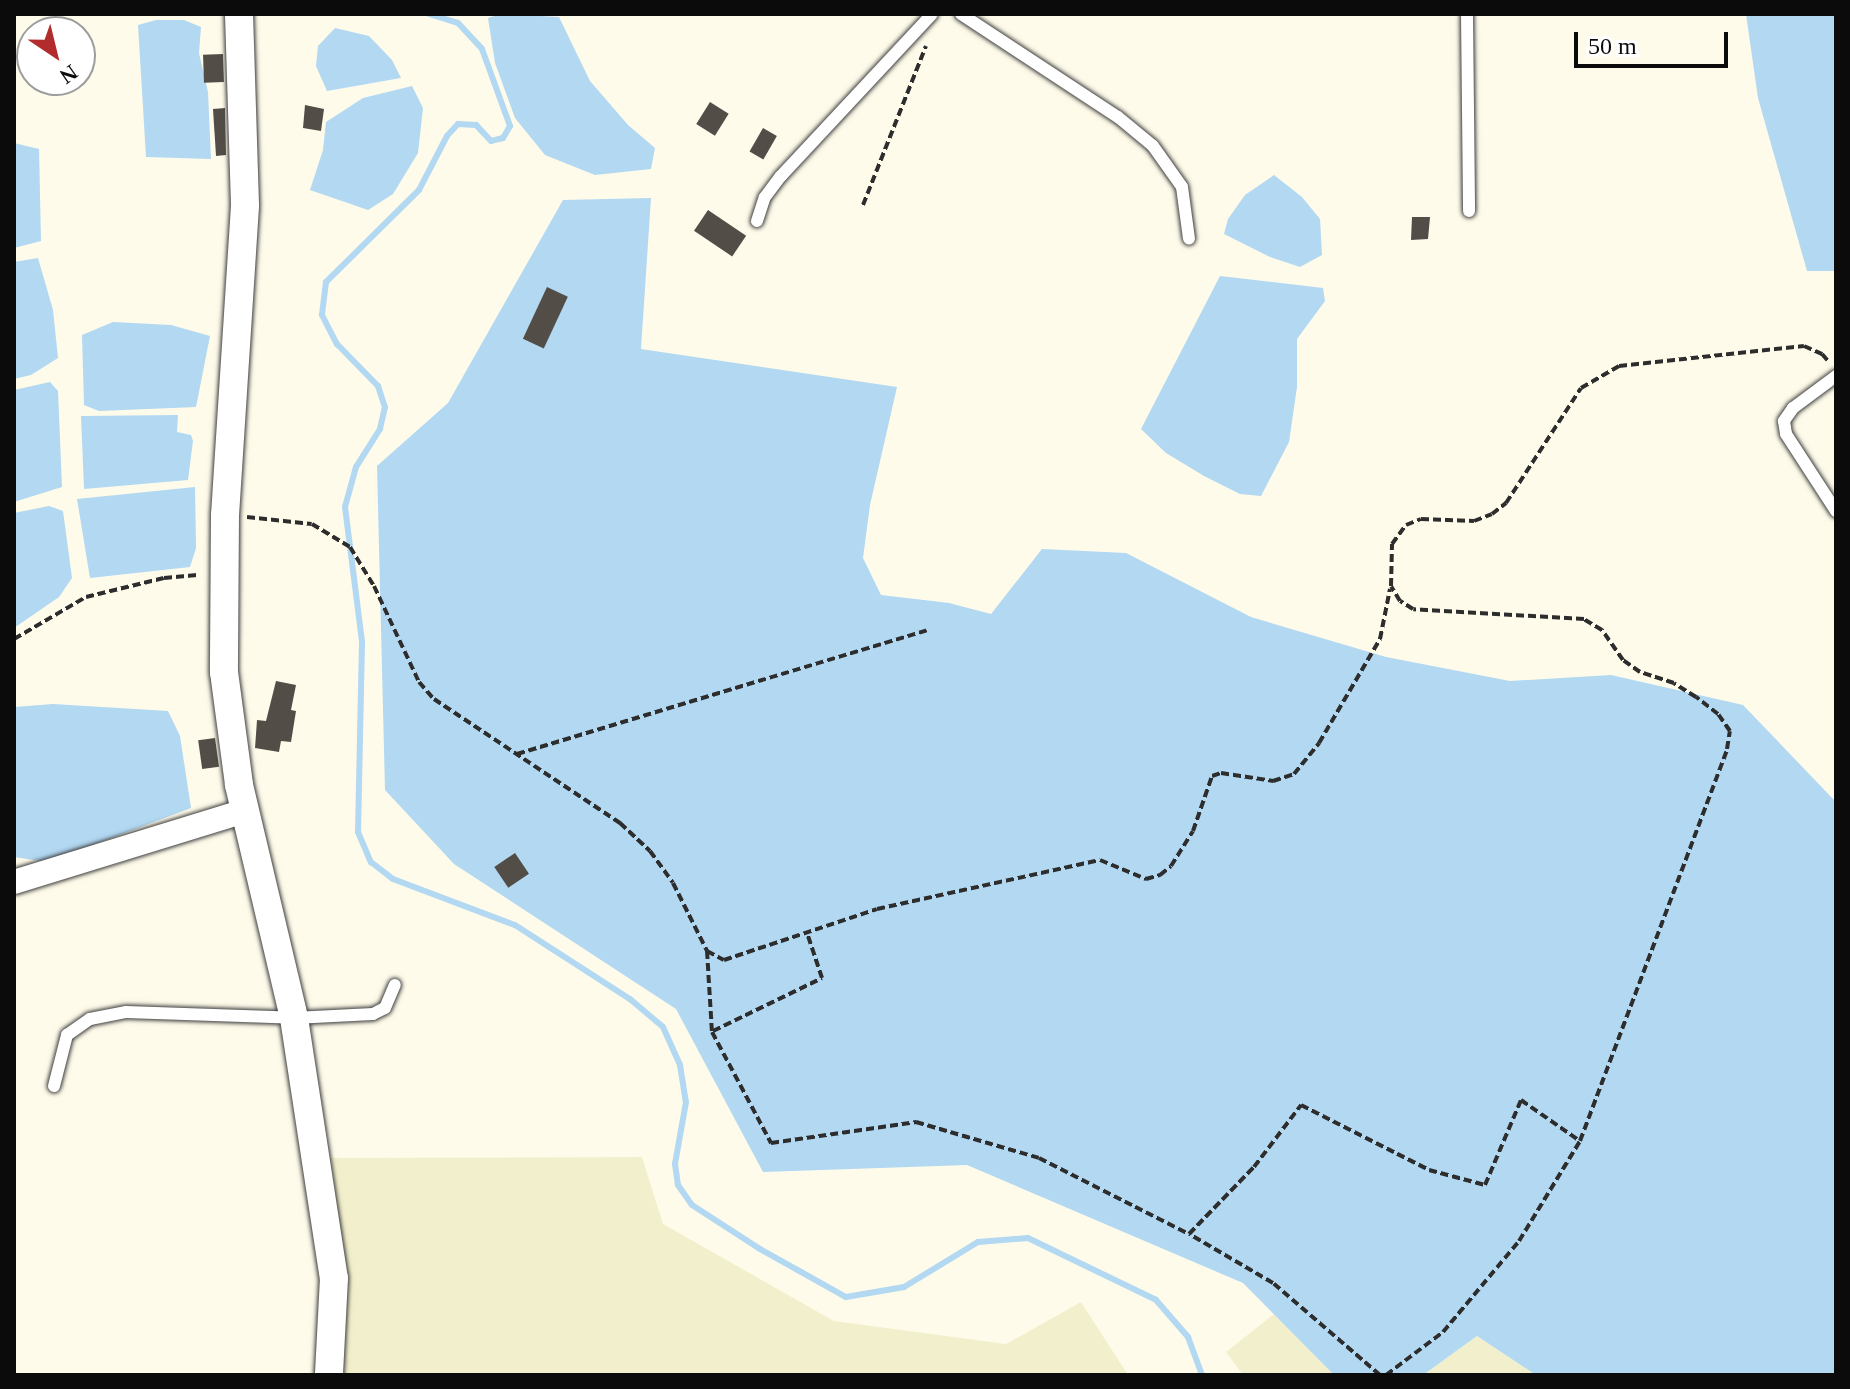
<!DOCTYPE html>
<style>
body{margin:0}
#map{position:relative;width:1850px;height:1389px;overflow:hidden;background:#fefbea;font-family:Georgia,serif}
div>[style]{position:absolute}
.farmland>*{inset:0;background:#f2f0cc}
.water>*{inset:0;background:#b2d8f2}
.stream>*{height:6px;margin:-3px;padding:0 3px;transform-origin:3px;border-radius:3px;background:#b2d8f2}
.building>*{inset:0;background:#534d48;transform-origin:0 0}
.path>*{height:4px;margin-top:-2px;transform-origin:0;background:repeating-linear-gradient(90deg,#2d2d2d 0 8px,transparent 0 12px)}
.roads{filter:drop-shadow(0 0 2px #3e3e3e) drop-shadow(0 0 2px #3e3e3e)}
.service>*{height:12px;margin:-6px;padding:0 6px;transform-origin:6px;border-radius:6px;background:#fff}
.minor>*{height:24px;margin:-12px;padding:0 12px;transform-origin:12px;border-radius:12px;background:#fff}
.tertiary>*{height:28px;margin:-14px;padding:0 14px;transform-origin:14px;border-radius:14px;background:#fff}
span{translate:-50% -50%;white-space:nowrap;text-align:center;line-height:1.15;-webkit-text-stroke:8px #fff;paint-order:stroke}
.frame{position:absolute;inset:0;border:16px solid #0b0b0b;pointer-events:none}
.north{position:absolute;left:16px;top:16px;width:80px;height:80px;box-sizing:border-box;background:#fff;border:2px solid #9d9d9d;border-radius:50%;rotate:145deg;font-size:22px;font-weight:700;line-height:32px;text-align:center;color:#0b0b0b}
.north::after{content:'';display:block;margin:auto;width:28px;height:36px;background:#b22c2e;clip-path:polygon(50% 0,100% 100%,50% 72%,0 100%)}
.scale{position:absolute;left:1574px;top:32px;width:154px;height:36px;box-sizing:border-box;border:4px solid #0b0b0b;border-top:0;padding-left:10px;font-size:24px;line-height:28px;white-space:nowrap;color:#0b0b0b;-webkit-text-stroke:6px #fff;paint-order:stroke}
</style>
<div id="map">
<div class="farmland">
<div style="clip-path:polygon(642px 1157px,663px 1224px,834px 1321px,1006px 1344px,1081px 1302px,1128px 1375px,327px 1375px,314px 1158px)"></div>
<div style="clip-path:polygon(1274px 1314px,1334px 1375px,1243px 1375px,1226px 1352px)"></div>
<div style="clip-path:polygon(1477px 1336px,1536px 1375px,1423px 1375px)"></div>
</div>
<div class="water">
<div style="clip-path:polygon(501px 14px,559px 17px,590px 81px,628px 125px,655px 148px,651px 169px,595px 175px,545px 155px,515px 118px,495px 63px,488px 18px)"></div>
<div style="clip-path:polygon(1746px 14px,1836px 14px,1836px 271px,1807px 271px,1758px 98px)"></div>
<div style="clip-path:polygon(156px 20px,184px 20px,201px 27px,199px 53px,208px 92px,211px 159px,146px 157px,138px 25px)"></div>
<div style="clip-path:polygon(335px 28px,369px 36px,392px 60px,401px 78px,327px 91px,316px 66px,318px 46px)"></div>
<div style="clip-path:polygon(412px 86px,423px 108px,418px 153px,393px 194px,368px 210px,310px 190px,323px 150px,326px 122px,363px 98px)"></div>
<div style="clip-path:polygon(14px 143px,39px 149px,41px 241px,14px 248px)"></div>
<div style="clip-path:polygon(1274px 175px,1302px 197px,1320px 219px,1322px 255px,1300px 267px,1270px 257px,1224px 234px,1228px 219px,1245px 195px)"></div>
<div style="clip-path:polygon(651px 198px,641px 349px,897px 387px,870px 505px,863px 558px,881px 595px,949px 603px,991px 614px,1042px 549px,1126px 553px,1251px 617px,1386px 657px,1510px 681px,1611px 675px,1743px 705px,1836px 802px,1836px 1375px,1536px 1375px,1477px 1336px,1423px 1375px,1334px 1375px,1243px 1283px,967px 1165px,763px 1172px,676px 1009px,454px 864px,385px 790px,377px 466px,448px 403px,563px 200px)"></div>
<div style="clip-path:polygon(38px 258px,53px 310px,58px 358px,31px 375px,14px 379px,14px 262px)"></div>
<div style="clip-path:polygon(1220px 276px,1323px 288px,1325px 301px,1297px 339px,1297px 387px,1289px 442px,1261px 496px,1240px 494px,1204px 476px,1166px 453px,1141px 429px)"></div>
<div style="clip-path:polygon(113px 322px,171px 325px,210px 336px,196px 407px,99px 411px,84px 405px,82px 335px)"></div>
<div style="clip-path:polygon(50px 382px,58px 391px,62px 487px,14px 502px,14px 390px)"></div>
<div style="clip-path:polygon(178px 415px,177px 432px,191px 435px,193px 441px,188px 480px,84px 489px,81px 416px)"></div>
<div style="clip-path:polygon(195px 487px,196px 548px,190px 567px,90px 578px,77px 499px)"></div>
<div style="clip-path:polygon(49px 506px,63px 511px,72px 578px,59px 597px,14px 628px,14px 513px)"></div>
<div style="clip-path:polygon(53px 704px,168px 711px,180px 736px,191px 808px,48px 862px,14px 857px,14px 707px)"></div>
</div>
<div class="stream">
<div style="left:429px;top:14px;width:30px;rotate:17deg"></div>
<div style="left:458px;top:23px;width:35px;rotate:47deg"></div>
<div style="left:482px;top:49px;width:82px;rotate:70deg"></div>
<div style="left:510px;top:126px;width:14px;rotate:120deg"></div>
<div style="left:503px;top:138px;width:12px;rotate:166deg"></div>
<div style="left:491px;top:141px;width:22px;rotate:-133deg"></div>
<div style="left:476px;top:125px;width:18px;rotate:-177deg"></div>
<div style="left:458px;top:124px;width:16px;rotate:133deg"></div>
<div style="left:447px;top:136px;width:61px;rotate:117.4deg"></div>
<div style="left:419px;top:190px;width:131px;rotate:135.3deg"></div>
<div style="left:326px;top:282px;width:33px;rotate:97deg"></div>
<div style="left:322px;top:315px;width:33px;rotate:63deg"></div>
<div style="left:337px;top:344px;width:59px;rotate:45.7deg"></div>
<div style="left:378px;top:386px;width:22px;rotate:72deg"></div>
<div style="left:385px;top:407px;width:23px;rotate:103deg"></div>
<div style="left:380px;top:429px;width:45px;rotate:122.3deg"></div>
<div style="left:356px;top:467px;width:41px;rotate:105.4deg"></div>
<div style="left:345px;top:507px;width:136px;rotate:82.8deg"></div>
<div style="left:362px;top:642px;width:190px;rotate:91.2deg"></div>
<div style="left:358px;top:832px;width:33px;rotate:67deg"></div>
<div style="left:371px;top:862px;width:28px;rotate:38deg"></div>
<div style="left:393px;top:879px;width:130px;rotate:20.7deg"></div>
<div style="left:515px;top:925px;width:137px;rotate:32.8deg"></div>
<div style="left:630px;top:999px;width:43px;rotate:40.3deg"></div>
<div style="left:663px;top:1027px;width:42px;rotate:65.9deg"></div>
<div style="left:680px;top:1065px;width:37px;rotate:81deg"></div>
<div style="left:686px;top:1102px;width:63px;rotate:100.1deg"></div>
<div style="left:675px;top:1164px;width:21px;rotate:82deg"></div>
<div style="left:678px;top:1185px;width:24px;rotate:55deg"></div>
<div style="left:692px;top:1205px;width:81px;rotate:32.9deg"></div>
<div style="left:760px;top:1249px;width:98px;rotate:29.2deg"></div>
<div style="left:846px;top:1297px;width:59px;rotate:-9.8deg"></div>
<div style="left:904px;top:1287px;width:87px;rotate:-31.3deg"></div>
<div style="left:978px;top:1242px;width:50px;rotate:-4.6deg"></div>
<div style="left:1028px;top:1238px;width:142px;rotate:25.8deg"></div>
<div style="left:1156px;top:1300px;width:49px;rotate:49.1deg"></div>
<div style="left:1188px;top:1337px;width:40px;rotate:69.8deg"></div>
</div>
<div class="building">
<div style="left:223px;top:54px;width:28px;height:20px;rotate:88deg"></div>
<div style="left:710px;top:102px;width:22px;height:26px;rotate:32deg"></div>
<div style="clip-path:polygon(305px 105px,324px 109px,321px 131px,303px 128px)"></div>
<div style="clip-path:polygon(225px 108px,226px 155px,216px 156px,213px 109px)"></div>
<div style="left:763px;top:128px;width:16px;height:27px;rotate:30deg"></div>
<div style="left:708px;top:210px;width:46px;height:25px;rotate:34deg"></div>
<div style="clip-path:polygon(1412px 217px,1430px 217px,1428px 239px,1411px 240px)"></div>
<div style="left:547px;top:287px;width:23px;height:57px;rotate:25deg"></div>
<div style="clip-path:polygon(276px 681px,296px 685px,291px 710px,296px 711px,291px 742px,281px 741px,279px 752px,255px 748px,257px 720px,266px 721px)"></div>
<div style="left:215px;top:738px;width:29px;height:17px;rotate:82deg"></div>
<div style="left:515px;top:853px;width:25px;height:25px;rotate:56deg"></div>
</div>
<div class="path">
<div style="left:863px;top:205px;width:171px;rotate:-68.4deg"></div>
<div style="left:247px;top:517px;width:65px;rotate:6.1deg"></div>
<div style="left:312px;top:524px;width:44px;rotate:31.2deg"></div>
<div style="left:350px;top:547px;width:46px;rotate:58.4deg"></div>
<div style="left:374px;top:586px;width:106px;rotate:64.9deg"></div>
<div style="left:419px;top:682px;width:23px;rotate:49deg"></div>
<div style="left:434px;top:699px;width:224px;rotate:33.7deg"></div>
<div style="left:620px;top:823px;width:41px;rotate:43deg"></div>
<div style="left:650px;top:851px;width:39px;rotate:54deg"></div>
<div style="left:673px;top:883px;width:76px;rotate:63.4deg"></div>
<div style="left:707px;top:951px;width:19px;rotate:28deg"></div>
<div style="left:724px;top:960px;width:161px;rotate:-18.4deg"></div>
<div style="left:877px;top:909px;width:228px;rotate:-12.4deg"></div>
<div style="left:1100px;top:860px;width:50px;rotate:22.4deg"></div>
<div style="left:1146px;top:879px;width:15px;rotate:-16deg"></div>
<div style="left:1160px;top:875px;width:14px;rotate:-39deg"></div>
<div style="left:1171px;top:866px;width:41px;rotate:-57.8deg"></div>
<div style="left:1193px;top:831px;width:58px;rotate:-70.9deg"></div>
<div style="left:1212px;top:776px;width:9px;rotate:-18deg"></div>
<div style="left:1221px;top:773px;width:53px;rotate:8.7deg"></div>
<div style="left:1273px;top:781px;width:22px;rotate:-18deg"></div>
<div style="left:1294px;top:774px;width:40px;rotate:-51deg"></div>
<div style="left:1319px;top:743px;width:121px;rotate:-59.6deg"></div>
<div style="left:1380px;top:639px;width:51px;rotate:-78.7deg"></div>
<div style="left:14px;top:639px;width:83px;rotate:-30.3deg"></div>
<div style="left:86px;top:597px;width:80px;rotate:-13.7deg"></div>
<div style="left:164px;top:578px;width:36px;rotate:-5deg"></div>
<div style="left:517px;top:754px;width:428px;rotate:-16.8deg"></div>
<div style="left:707px;top:951px;width:81px;rotate:86.5deg"></div>
<div style="left:712px;top:1032px;width:126px;rotate:62deg"></div>
<div style="left:771px;top:1143px;width:147px;rotate:-8.2deg"></div>
<div style="left:916px;top:1122px;width:128px;rotate:16.3deg"></div>
<div style="left:1039px;top:1158px;width:168px;rotate:26.9deg"></div>
<div style="left:713px;top:1031px;width:121px;rotate:-25.9deg"></div>
<div style="left:822px;top:978px;width:47px;rotate:-108.4deg"></div>
<div style="left:1380px;top:1375px;width:141px;rotate:-139.3deg"></div>
<div style="left:1273px;top:1283px;width:97px;rotate:-149.7deg"></div>
<div style="left:1189px;top:1234px;width:93px;rotate:-45.9deg"></div>
<div style="left:1254px;top:1167px;width:78px;rotate:-52.8deg"></div>
<div style="left:1301px;top:1105px;width:144px;rotate:26.9deg"></div>
<div style="left:1429px;top:1170px;width:58px;rotate:15deg"></div>
<div style="left:1485px;top:1185px;width:92px;rotate:-67deg"></div>
<div style="left:1521px;top:1100px;width:72px;rotate:34.8deg"></div>
<div style="left:1386px;top:1375px;width:71px;rotate:-37deg"></div>
<div style="left:1443px;top:1332px;width:119px;rotate:-50.1deg"></div>
<div style="left:1519px;top:1241px;width:117px;rotate:-58.6deg"></div>
<div style="left:1580px;top:1141px;width:419px;rotate:-69.4deg"></div>
<div style="left:1727px;top:749px;width:18px;rotate:-81deg"></div>
<div style="left:1730px;top:731px;width:21px;rotate:-125deg"></div>
<div style="left:1718px;top:714px;width:28px;rotate:-142deg"></div>
<div style="left:1696px;top:697px;width:26px;rotate:-148deg"></div>
<div style="left:1674px;top:683px;width:36px;rotate:-162deg"></div>
<div style="left:1640px;top:672px;width:21px;rotate:-145deg"></div>
<div style="left:1623px;top:660px;width:37px;rotate:-125deg"></div>
<div style="left:1602px;top:630px;width:21px;rotate:-149deg"></div>
<div style="left:1584px;top:619px;width:171px;rotate:-176.7deg"></div>
<div style="left:1413px;top:609px;width:15px;rotate:-148deg"></div>
<div style="left:1400px;top:601px;width:17px;rotate:-121deg"></div>
<div style="left:1391px;top:586px;width:42px;rotate:-88.6deg"></div>
<div style="left:1392px;top:544px;width:24px;rotate:-54deg"></div>
<div style="left:1406px;top:525px;width:16px;rotate:-22deg"></div>
<div style="left:1421px;top:519px;width:53px;rotate:2.2deg"></div>
<div style="left:1474px;top:521px;width:19px;rotate:-21deg"></div>
<div style="left:1492px;top:514px;width:18px;rotate:-38deg"></div>
<div style="left:1506px;top:503px;width:137px;rotate:-56.9deg"></div>
<div style="left:1581px;top:388px;width:44px;rotate:-30.1deg"></div>
<div style="left:1619px;top:366px;width:186px;rotate:-6.2deg"></div>
<div style="left:1804px;top:346px;width:20px;rotate:24deg"></div>
<div style="left:1822px;top:354px;width:11px;rotate:49deg"></div>
</div>
<div class="roads">
<div class="service">
<div style="left:961px;top:14px;width:188px;rotate:33.3deg"></div>
<div style="left:1118px;top:117px;width:45px;rotate:39.6deg"></div>
<div style="left:1153px;top:146px;width:50px;rotate:54.7deg"></div>
<div style="left:1182px;top:187px;width:52px;rotate:82.3deg"></div>
<div style="left:1467px;top:14px;width:197px;rotate:89.4deg"></div>
<div style="left:757px;top:221px;width:25px;rotate:-72deg"></div>
<div style="left:765px;top:197px;width:26px;rotate:-53deg"></div>
<div style="left:781px;top:176px;width:221px;rotate:-47deg"></div>
<div style="left:1836px;top:376px;width:54px;rotate:143.3deg"></div>
<div style="left:1793px;top:408px;width:16px;rotate:125deg"></div>
<div style="left:1784px;top:421px;width:13px;rotate:81deg"></div>
<div style="left:1786px;top:434px;width:92px;rotate:57deg"></div>
<div style="left:54px;top:1086px;width:53px;rotate:-75.7deg"></div>
<div style="left:67px;top:1035px;width:28px;rotate:-35deg"></div>
<div style="left:90px;top:1019px;width:37px;rotate:-11deg"></div>
<div style="left:126px;top:1012px;width:168px;rotate:2deg"></div>
<div style="left:294px;top:1018px;width:79px;rotate:-2.9deg"></div>
<div style="left:373px;top:1014px;width:13px;rotate:-27deg"></div>
<div style="left:385px;top:1008px;width:25px;rotate:-67deg"></div>
</div>
<div class="minor">
<div style="left:14px;top:882px;width:242px;rotate:-17.1deg"></div>
</div>
<div class="tertiary">
<div style="left:239px;top:14px;width:192px;rotate:88.2deg"></div>
<div style="left:245px;top:206px;width:310px;rotate:93.7deg"></div>
<div style="left:225px;top:515px;width:157px;rotate:90.4deg"></div>
<div style="left:224px;top:672px;width:114px;rotate:82.4deg"></div>
<div style="left:239px;top:785px;width:239px;rotate:76.7deg"></div>
<div style="left:294px;top:1018px;width:263px;rotate:81.3deg"></div>
<div style="left:334px;top:1278px;width:97px;rotate:93deg"></div>
</div>
</div>
<div class="frame"></div>
<div class="north">N</div>
<div class="scale">50 m</div>
</div>
